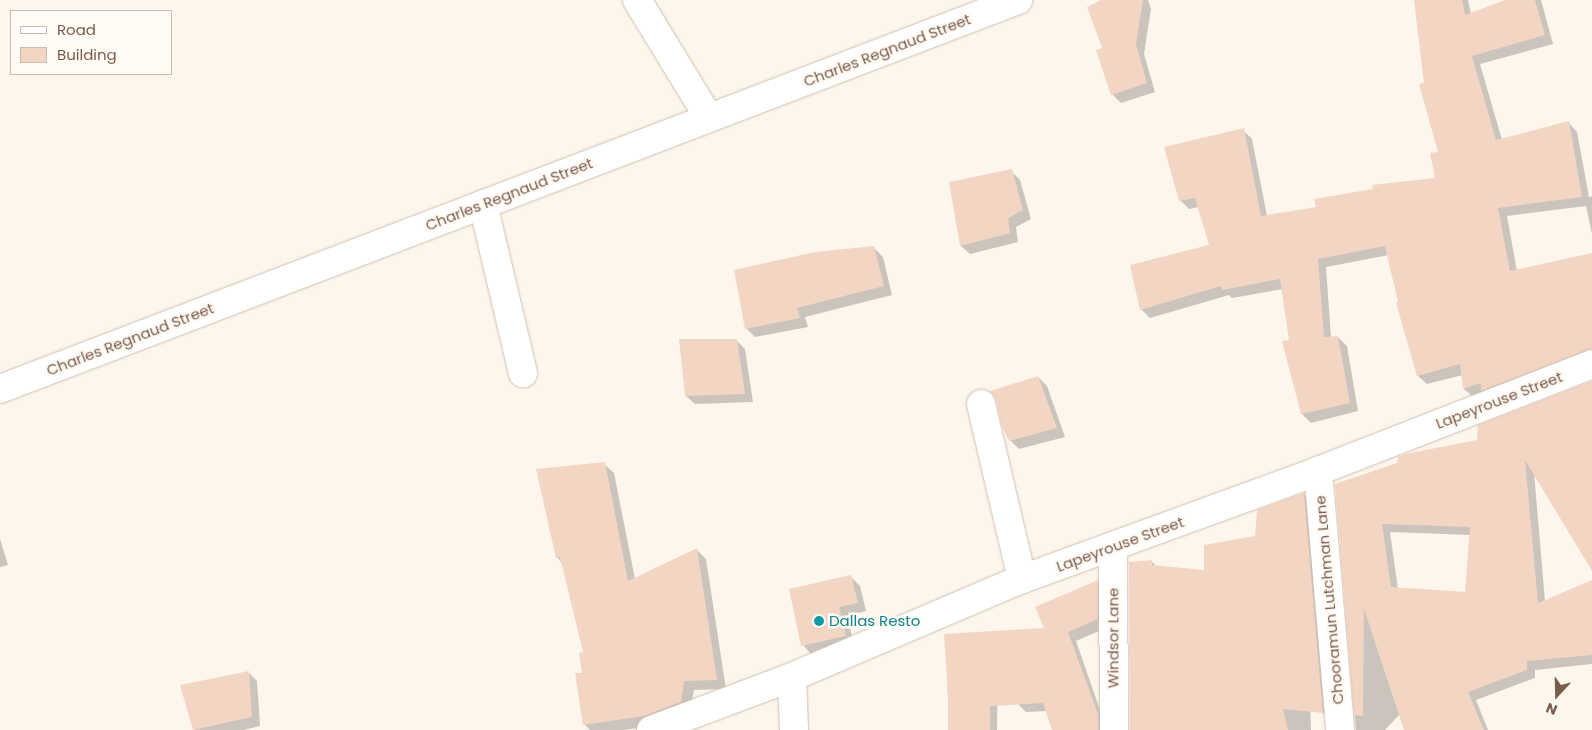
<!DOCTYPE html>
<style>
body{margin:0}
#map{position:relative;width:1592px;height:730px;overflow:hidden;background:#fdf6ec;font-family:Poppins,sans-serif}
div>[style]{position:absolute}
.shadow>*{inset:0;background:#0003}
.building>*{inset:0;background:#f3d5c3}
.roads{filter:drop-shadow(0 0 1px #d1beb0) drop-shadow(0 0 1px #d1beb0)}
.minor>*{height:28px;margin:-14px;padding:0 14px;transform-origin:14px;border-radius:14px;background:#fff}
.dots>*{width:14px;height:14px;translate:-50% -50%;box-sizing:border-box;border:2px solid #fffaf3;border-radius:50%}
span{translate:-50% -50%;white-space:nowrap;text-align:center;line-height:1.15;-webkit-text-stroke:5px #fffaf3;paint-order:stroke}
.street-label{font-size:15px;color:#7a5c4d}
.culture-label{font-size:15px;color:#0d838f}
.left{translate:0 -50%;text-align:left}
.legend{position:absolute;left:10px;top:10px;width:162px;height:65px;box-sizing:border-box;background:#fffaf3;border:1px solid #cabbb1;margin:0;padding:6px 9px;list-style:none;font-size:15px;color:#7a5c4d}
.legend li{display:flex;align-items:center;gap:10px;height:25px}
.legend b{width:25px;border:1px solid #cabbb1}
.north{position:absolute;left:1532px;top:670px;width:50px;height:50px;-webkit-text-stroke:4px #fffaf3;paint-order:stroke;rotate:201deg;font-size:14px;font-weight:700;line-height:20px;text-align:center;color:#7a5c4d}
.north::after{content:'';display:block;margin:auto;width:18px;height:22px;background:#7a5c4d;clip-path:polygon(50% 0,100% 100%,50% 72%,0 100%)}
</style>
<div id="map">
<div class="shadow">
<div style="clip-path:polygon(1103px 0,1148px 0,1151px 9px,1144px 54px,1155px 92px,1121px 103px,1112px 94px,1103px 48px)"></div>
<div style="clip-path:polygon(1415px 0,1468px 0,1471px 14px,1509px 0,1541px 0,1553px 44px,1480px 64px,1502px 140px,1569px 123px,1577px 132px,1589px 197px,1592px 196px,1592px 234px,1586px 206px,1507px 216px,1517px 271px,1592px 254px,1592px 359px,1473px 397px,1464px 389px,1463px 375px,1427px 384px,1418px 376px,1389px 255px,1326px 267px,1331px 338px,1338px 337px,1347px 346px,1358px 411px,1311px 423px,1302px 414px,1284px 342px,1291px 341px,1283px 289px,1232px 298px,1229px 295px,1150px 318px,1141px 309px,1210px 246px,1199px 207px,1189px 209px,1180px 200px,1243px 130px,1252px 139px,1267px 216px,1318px 209px,1436px 179px,1439px 153px,1425px 84px)"></div>
<div style="clip-path:polygon(1011px 171px,1020px 180px,1031px 219px,1016px 227px,1018px 242px,970px 254px,961px 246px,950px 183px)"></div>
<div style="clip-path:polygon(874px 248px,883px 257px,892px 295px,805px 317px,808px 327px,755px 337px,746px 328px)"></div>
<div style="clip-path:polygon(736px 340px,745px 349px,753px 402px,695px 404px,686px 396px)"></div>
<div style="clip-path:polygon(1038px 377px,1047px 386px,1065px 437px,1019px 449px,1010px 440px)"></div>
<div style="clip-path:polygon(evenodd,1592px 382px,1592px 569px,1534px 472px,1545px 601px,1592px 582px,1592px 664px,1535px 670px,1535px 678px,1476px 700px,1488px 730px,1406px 730px,1400px 714px,1385px 730px,1356px 730px,1336px 485px,1478px 441px,1592px 382px,1390px 532px,1471px 535px,1466px 594px,1398px 589px,1390px 532px)"></div>
<div style="clip-path:polygon(604px 464px,614px 473px,635px 579px,697px 550px,706px 559px,726px 689px,694px 690px,690px 712px,654px 726px,623px 730px,590px 730px,584px 724px,585px 653px,563px 564px,557px 557px)"></div>
<div style="clip-path:polygon(1304px 494px,1312px 503px,1331px 720px,1310px 702px,1311px 730px,1131px 730px,1152px 562px,1157px 567px,1205px 571px,1257px 537px)"></div>
<div style="clip-path:polygon(0 539px,8px 565px,0 567px)"></div>
<div style="clip-path:polygon(851px 577px,860px 586px,866px 611px,847px 616px,854px 645px,811px 654px,803px 645px)"></div>
<div style="clip-path:polygon(1097px 581px,1106px 590px,1106px 628px,1076px 641px,1107px 730px,1053px 730px,1047px 711px,1026px 712px,1017px 703px,998px 642px,997px 730px,949px 730px,946px 635px,988px 632px,998px 642px,995px 633px,1046px 630px,1036px 608px)"></div>
<div style="clip-path:polygon(248px 672px,257px 681px,260px 726px,243px 730px,195px 730px,181px 686px)"></div>
</div>
<div class="building">
<div style="clip-path:polygon(1101px 0,1143px 0,1136px 44px,1147px 83px,1111px 95px,1096px 50px,1102px 48px,1087px 7px)"></div>
<div style="clip-path:polygon(1414px 0,1462px 0,1465px 15px,1505px 0,1535px 0,1545px 35px,1472px 56px,1496px 140px,1569px 121px,1582px 197px,1498px 208px,1510px 271px,1592px 253px,1592px 349px,1481px 391px,1481px 383px,1463px 389px,1460px 364px,1417px 376px,1396px 303px,1398px 302px,1385px 246px,1318px 259px,1324px 337px,1338px 336px,1350px 403px,1301px 414px,1282px 341px,1289px 340px,1280px 279px,1222px 290px,1221px 286px,1140px 310px,1130px 265px,1209px 245px,1195px 198px,1179px 201px,1164px 147px,1244px 128px,1261px 216px,1316px 207px,1314px 199px,1373px 189px,1372px 185px,1435px 178px,1430px 153px,1438px 152px,1419px 84px,1424px 83px)"></div>
<div style="clip-path:polygon(1012px 169px,1023px 210px,1008px 218px,1010px 233px,960px 246px,949px 182px)"></div>
<div style="clip-path:polygon(874px 246px,884px 286px,797px 308px,800px 318px,745px 329px,734px 270px,815px 252px)"></div>
<div style="clip-path:polygon(679px 339px,737px 339px,745px 394px,685px 396px)"></div>
<div style="clip-path:polygon(1038px 376px,1057px 428px,1009px 441px,1002px 426px,996px 400px,990px 391px)"></div>
<div style="clip-path:polygon(evenodd,1592px 381px,1592px 571px,1525px 460px,1538px 603px,1592px 580px,1592px 655px,1527px 661px,1527px 670px,1468px 692px,1484px 730px,1404px 730px,1364px 609px,1363px 716px,1354px 715px,1335px 484px,1397px 463px,1398px 457px,1405px 454px,1477px 440px,1478px 425px,1592px 381px,1382px 524px,1470px 527px,1465px 592px,1391px 587px,1382px 524px)"></div>
<div style="clip-path:polygon(605px 462px,628px 581px,697px 548px,717px 680px,684px 681px,681px 702px,644px 716px,583px 725px,575px 673px,582px 673px,579px 653px,583px 652px,560px 557px,556px 558px,536px 469px)"></div>
<div style="clip-path:polygon(1304px 493px,1323px 713px,1283px 709px,1288px 730px,1130px 730px,1129px 562px,1152px 560px,1152px 565px,1204px 570px,1204px 545px,1255px 536px,1257px 510px)"></div>
<div style="clip-path:polygon(851px 575px,858px 603px,839px 607px,846px 636px,801px 646px,789px 589px)"></div>
<div style="clip-path:polygon(1098px 580px,1098px 619px,1068px 632px,1098px 714px,1098px 730px,1052px 730px,1043px 703px,990px 706px,990px 730px,948px 730px,948px 696px,944px 634px,1044px 628px,1035px 607px)"></div>
<div style="clip-path:polygon(249px 671px,252px 717px,193px 730px,180px 685px)"></div>
</div>
<div class="roads">
<div class="minor">
<div style="left:637px;top:0;width:138px;rotate:58.6deg"></div>
<div style="left:483px;top:204px;width:174px;rotate:76.7deg"></div>
<div style="left:0;top:389px;width:1090px;rotate:-20.91deg"></div>
<div style="left:981px;top:404px;width:180px;rotate:76.8deg"></div>
<div style="left:1318px;top:471px;width:260px;rotate:85.1deg"></div>
<div style="left:1113px;top:546px;width:184px;rotate:89.7deg"></div>
<div style="left:792px;top:677px;width:53px;rotate:87.8deg"></div>
<div style="left:651px;top:730px;width:151px;rotate:-20.6deg"></div>
<div style="left:792px;top:677px;width:250px;rotate:-23.1deg"></div>
<div style="left:1022px;top:579px;width:315px;rotate:-20deg"></div>
<div style="left:1318px;top:471px;width:294px;rotate:-21.3deg"></div>
</div>
</div>
<div class="dots">
<div style="left:819px;top:621px;background:#0f9aa8"></div>
</div>
<div class="street-label">
<span style="left:887px;top:50px;rotate:-21deg">Charles Regnaud Street</span>
<span style="left:509px;top:194px;rotate:-21deg">Charles Regnaud Street</span>
<span style="left:130px;top:339px;rotate:-21deg">Charles Regnaud Street</span>
<span style="left:1499px;top:400px;rotate:-21deg">Lapeyrouse Street</span>
<span style="left:1120px;top:544px;rotate:-20deg">Lapeyrouse Street</span>
<span style="left:1329px;top:600px;rotate:-95deg">Chooramun Lutchman Lane</span>
<span style="left:1113px;top:638px;rotate:-90deg">Windsor Lane</span>
</div>
<div class="culture-label">
<span class="left" style="left:829px;top:621px">Dallas Resto</span>
</div>
<ul class="legend">
<li><b style="height:6px;background:#fff"></b>Road</li>
<li><b style="height:14px;background:#f3d5c3"></b>Building</li>
</ul>
<div class="north">N</div>
</div>
